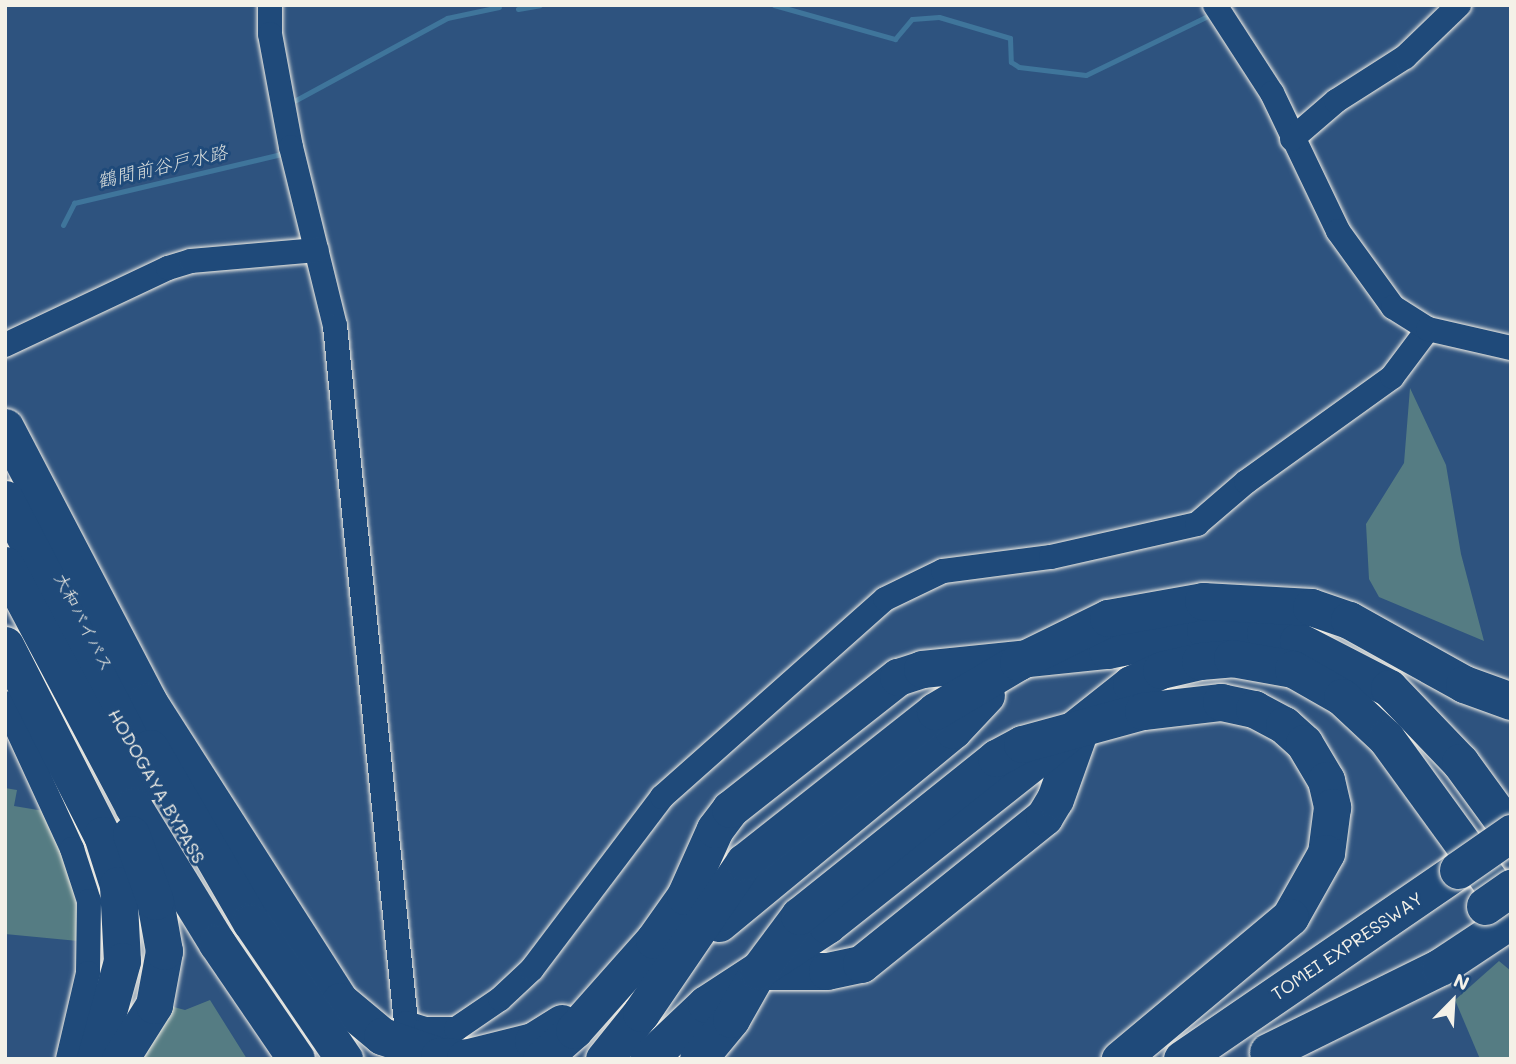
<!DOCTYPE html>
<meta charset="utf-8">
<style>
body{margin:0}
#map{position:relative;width:1516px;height:1064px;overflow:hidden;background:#2e537f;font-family:Mali,"Klee One",sans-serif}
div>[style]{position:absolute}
.green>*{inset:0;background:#557c83}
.stream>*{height:5px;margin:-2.5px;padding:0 2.5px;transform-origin:2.5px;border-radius:2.5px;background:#3f759b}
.roads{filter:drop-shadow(0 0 2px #f4f1e8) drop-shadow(0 0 2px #f4f1e8)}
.minor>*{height:24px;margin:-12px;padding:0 12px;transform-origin:12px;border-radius:12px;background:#1f4a7a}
.highway>*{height:37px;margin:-18.5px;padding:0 18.5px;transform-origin:18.5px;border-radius:18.5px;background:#1f4a7a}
.bridges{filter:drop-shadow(0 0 2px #f4f1e8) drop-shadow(0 0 2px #f4f1e8)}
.highway-bridge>*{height:37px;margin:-18.5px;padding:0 18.5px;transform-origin:18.5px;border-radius:18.5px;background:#1f4a7a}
span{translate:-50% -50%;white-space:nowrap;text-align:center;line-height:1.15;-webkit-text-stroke:6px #1f4a7a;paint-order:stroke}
.street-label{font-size:18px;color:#f4f1e8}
.water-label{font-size:19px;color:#d9dedc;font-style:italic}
.frame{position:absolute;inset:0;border:7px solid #f4f1e8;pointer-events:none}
.north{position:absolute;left:1418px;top:966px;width:70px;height:70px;-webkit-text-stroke:5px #1f4a7a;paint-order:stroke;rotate:24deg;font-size:19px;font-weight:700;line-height:28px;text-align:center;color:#f4f1e8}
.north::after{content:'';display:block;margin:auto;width:24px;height:32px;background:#f4f1e8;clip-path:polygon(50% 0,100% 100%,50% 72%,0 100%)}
</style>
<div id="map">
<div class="green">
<div style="clip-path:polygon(1410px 388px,1446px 465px,1461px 554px,1484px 641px,1379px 597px,1369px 579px,1366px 524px,1404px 463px)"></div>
<div style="clip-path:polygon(5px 788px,17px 790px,14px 806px,44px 811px,69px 870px,78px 912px,78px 941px,5px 934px)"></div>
<div style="clip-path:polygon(1499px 961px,1511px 971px,1511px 1059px,1480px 1059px,1455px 1000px)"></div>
<div style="clip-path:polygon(210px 1000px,247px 1059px,135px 1059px,166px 1005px,185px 1010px)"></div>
</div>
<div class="stream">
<div style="left:774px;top:5px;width:126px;rotate:15.7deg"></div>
<div style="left:895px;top:39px;width:26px;rotate:-50deg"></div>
<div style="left:912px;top:19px;width:27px;rotate:-4deg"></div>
<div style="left:939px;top:17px;width:74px;rotate:16.5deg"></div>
<div style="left:1010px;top:38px;width:24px;rotate:88deg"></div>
<div style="left:1011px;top:62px;width:9px;rotate:32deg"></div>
<div style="left:1019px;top:67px;width:67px;rotate:6.8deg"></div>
<div style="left:1086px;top:75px;width:133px;rotate:-25.8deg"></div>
<div style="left:518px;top:9px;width:22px;rotate:-10deg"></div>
<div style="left:296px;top:100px;width:172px;rotate:-28.5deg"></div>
<div style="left:447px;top:18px;width:53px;rotate:-11.9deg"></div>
<div style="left:63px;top:225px;width:25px;rotate:-63deg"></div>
<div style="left:74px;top:203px;width:214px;rotate:-13.3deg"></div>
</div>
<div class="roads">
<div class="minor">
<div style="left:270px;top:5px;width:29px;rotate:90deg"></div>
<div style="left:270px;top:34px;width:115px;rotate:79.5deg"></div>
<div style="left:291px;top:147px;width:184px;rotate:76.2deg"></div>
<div style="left:335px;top:326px;width:701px;rotate:84.18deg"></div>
<div style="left:406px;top:1023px;width:21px;rotate:17deg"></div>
<div style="left:426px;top:1029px;width:30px"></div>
<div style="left:456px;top:1029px;width:53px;rotate:-34.3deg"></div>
<div style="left:500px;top:999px;width:44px;rotate:-43.2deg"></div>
<div style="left:532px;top:969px;width:216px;rotate:-52.9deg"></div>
<div style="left:662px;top:797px;width:298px;rotate:-41.6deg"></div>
<div style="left:885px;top:599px;width:64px;rotate:-25.8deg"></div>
<div style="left:943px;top:571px;width:109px;rotate:-7.4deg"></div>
<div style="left:1051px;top:557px;width:150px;rotate:-12.7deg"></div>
<div style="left:1197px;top:524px;width:65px;rotate:-40.6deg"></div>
<div style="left:1246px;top:482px;width:180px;rotate:-35.7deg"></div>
<div style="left:1392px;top:377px;width:60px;rotate:-53.1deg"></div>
<div style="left:1215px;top:5px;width:105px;rotate:57.1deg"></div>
<div style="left:1272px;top:93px;width:153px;rotate:64.4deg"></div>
<div style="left:1338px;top:231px;width:94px;rotate:54.1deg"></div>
<div style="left:1393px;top:307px;width:41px;rotate:32.2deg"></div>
<div style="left:1428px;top:329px;width:85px;rotate:12.9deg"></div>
<div style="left:1292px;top:139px;width:58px;rotate:-40.8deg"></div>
<div style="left:1336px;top:101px;width:82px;rotate:-32.5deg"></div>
<div style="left:1405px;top:57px;width:75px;rotate:-43.9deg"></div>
<div style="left:5px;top:345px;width:180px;rotate:-25.3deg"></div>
<div style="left:168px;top:268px;width:24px;rotate:-17deg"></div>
<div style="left:191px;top:261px;width:126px;rotate:-5deg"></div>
<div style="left:5px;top:703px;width:161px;rotate:65.3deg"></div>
<div style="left:72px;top:849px;width:55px;rotate:71.9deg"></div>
<div style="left:89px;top:901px;width:72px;rotate:90.8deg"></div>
<div style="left:88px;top:973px;width:88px;rotate:103.1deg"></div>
</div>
<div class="highway">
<div style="left:5px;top:427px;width:309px;rotate:62.4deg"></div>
<div style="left:148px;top:701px;width:356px;rotate:57.4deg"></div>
<div style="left:340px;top:1001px;width:55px;rotate:39.8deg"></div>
<div style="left:382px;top:1036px;width:60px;rotate:19.3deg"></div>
<div style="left:439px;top:1056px;width:26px;rotate:4deg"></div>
<div style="left:465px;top:1058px;width:70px;rotate:-14deg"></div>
<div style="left:533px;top:1041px;width:34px;rotate:-32deg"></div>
<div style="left:5px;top:499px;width:318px;rotate:62.5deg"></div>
<div style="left:5px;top:565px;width:273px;rotate:62deg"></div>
<div style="left:133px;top:806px;width:161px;rotate:58.5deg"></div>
<div style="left:217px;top:943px;width:140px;rotate:55.7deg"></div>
<div style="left:5px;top:645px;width:213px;rotate:63deg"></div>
<div style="left:102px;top:835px;width:52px;rotate:72.3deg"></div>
<div style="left:118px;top:885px;width:76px;rotate:87deg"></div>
<div style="left:122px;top:961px;width:102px;rotate:105.4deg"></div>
<div style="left:150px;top:748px;width:201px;rotate:59.9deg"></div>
<div style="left:251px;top:922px;width:166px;rotate:55.8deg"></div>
<div style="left:719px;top:923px;width:303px;rotate:-39.5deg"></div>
<div style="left:953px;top:730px;width:48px;rotate:-46.7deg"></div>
<div style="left:758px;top:971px;width:69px"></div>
<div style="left:827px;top:971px;width:35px;rotate:-12deg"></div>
<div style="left:861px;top:964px;width:235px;rotate:-38.8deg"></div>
<div style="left:1044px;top:817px;width:21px;rotate:-59deg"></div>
<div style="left:1055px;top:799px;width:74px;rotate:-70.3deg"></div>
<div style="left:1268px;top:1052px;width:192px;rotate:-26.3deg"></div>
<div style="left:1440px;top:967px;width:85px;rotate:-33.5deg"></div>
<div style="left:120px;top:1059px;width:64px;rotate:-57.8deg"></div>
<div style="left:154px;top:1005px;width:55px;rotate:-79.5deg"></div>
<div style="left:164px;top:951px;width:51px;rotate:-100.2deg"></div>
<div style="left:155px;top:901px;width:71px;rotate:-109.7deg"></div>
<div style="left:541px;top:1059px;width:44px;rotate:-41.3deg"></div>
<div style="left:574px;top:1030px;width:120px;rotate:-48.4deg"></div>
<div style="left:654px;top:940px;width:54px;rotate:-54.8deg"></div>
<div style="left:685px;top:896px;width:73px;rotate:-65.9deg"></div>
<div style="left:715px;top:829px;width:25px;rotate:-53deg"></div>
<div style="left:730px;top:809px;width:214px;rotate:-38.2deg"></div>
<div style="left:898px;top:677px;width:25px;rotate:-18deg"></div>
<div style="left:922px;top:669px;width:186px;rotate:-5.9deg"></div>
<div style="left:1107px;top:650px;width:100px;rotate:-11.5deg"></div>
<div style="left:1205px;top:630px;width:60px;rotate:2.9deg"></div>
<div style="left:1265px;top:633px;width:34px;rotate:14deg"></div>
<div style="left:1298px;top:641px;width:102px;rotate:27.3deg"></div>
<div style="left:1389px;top:688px;width:103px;rotate:46.2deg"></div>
<div style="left:1460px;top:762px;width:87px;rotate:53.9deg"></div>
<div style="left:604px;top:1059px;width:59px;rotate:-51.2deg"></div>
<div style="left:641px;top:1013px;width:183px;rotate:-55.7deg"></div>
<div style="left:744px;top:862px;width:243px;rotate:-38.3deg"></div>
<div style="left:935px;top:711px;width:96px;rotate:-30.6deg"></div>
<div style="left:1018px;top:662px;width:100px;rotate:-26.1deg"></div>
<div style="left:1108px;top:618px;width:97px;rotate:-10.1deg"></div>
<div style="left:1203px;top:601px;width:108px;rotate:3.2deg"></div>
<div style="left:1311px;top:607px;width:40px;rotate:18.9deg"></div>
<div style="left:1349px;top:620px;width:132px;rotate:29.1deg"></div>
<div style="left:1464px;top:684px;width:50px;rotate:19.9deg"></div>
<div style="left:648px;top:1059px;width:80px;rotate:-43.5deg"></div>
<div style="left:706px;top:1004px;width:145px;rotate:-33.1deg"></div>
<div style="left:827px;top:925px;width:388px;rotate:-38.4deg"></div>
<div style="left:1131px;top:684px;width:33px;rotate:-25deg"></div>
<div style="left:1161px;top:670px;width:40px;rotate:-13deg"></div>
<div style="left:1200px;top:661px;width:32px;rotate:-5deg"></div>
<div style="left:1232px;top:658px;width:62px;rotate:10.2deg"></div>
<div style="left:1293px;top:669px;width:56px;rotate:29.7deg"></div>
<div style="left:1342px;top:697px;width:60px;rotate:43deg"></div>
<div style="left:1386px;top:738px;width:213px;rotate:54deg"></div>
<div style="left:698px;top:1059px;width:52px;rotate:-50.5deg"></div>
<div style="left:731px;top:1019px;width:55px;rotate:-60.6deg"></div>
<div style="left:758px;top:971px;width:69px;rotate:-53.3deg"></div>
<div style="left:799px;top:916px;width:253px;rotate:-38.7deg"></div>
<div style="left:996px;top:758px;width:30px;rotate:-28deg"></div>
<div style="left:1022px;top:744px;width:125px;rotate:-15.3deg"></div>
<div style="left:1143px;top:711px;width:79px;rotate:-6.6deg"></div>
<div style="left:1221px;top:702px;width:34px;rotate:12deg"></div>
<div style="left:1254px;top:709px;width:34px;rotate:28deg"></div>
<div style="left:1284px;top:725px;width:27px;rotate:42deg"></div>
<div style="left:1304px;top:743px;width:43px;rotate:59.3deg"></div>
<div style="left:1326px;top:780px;width:28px;rotate:77deg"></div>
<div style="left:1332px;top:807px;width:46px;rotate:97.4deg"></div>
<div style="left:1326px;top:853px;width:73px;rotate:119.4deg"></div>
<div style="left:1290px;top:917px;width:222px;rotate:140.1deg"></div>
<div style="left:1182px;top:1059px;width:335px;rotate:-34.4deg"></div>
</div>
</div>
<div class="bridges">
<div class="highway-bridge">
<div style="left:1458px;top:870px;width:65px;rotate:-34.9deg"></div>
<div style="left:1485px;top:906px;width:32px;rotate:-35deg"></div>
</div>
</div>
<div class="street-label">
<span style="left:84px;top:622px;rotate:63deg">大和バイパス</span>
<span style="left:157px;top:786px;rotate:60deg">HODOGAYA BYPASS</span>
<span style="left:1347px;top:946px;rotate:-34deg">TOMEI EXPRESSWAY</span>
</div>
<div class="water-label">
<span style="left:162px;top:166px;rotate:-13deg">鶴間前谷戸水路</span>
</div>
<div class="frame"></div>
<div class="north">N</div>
</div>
